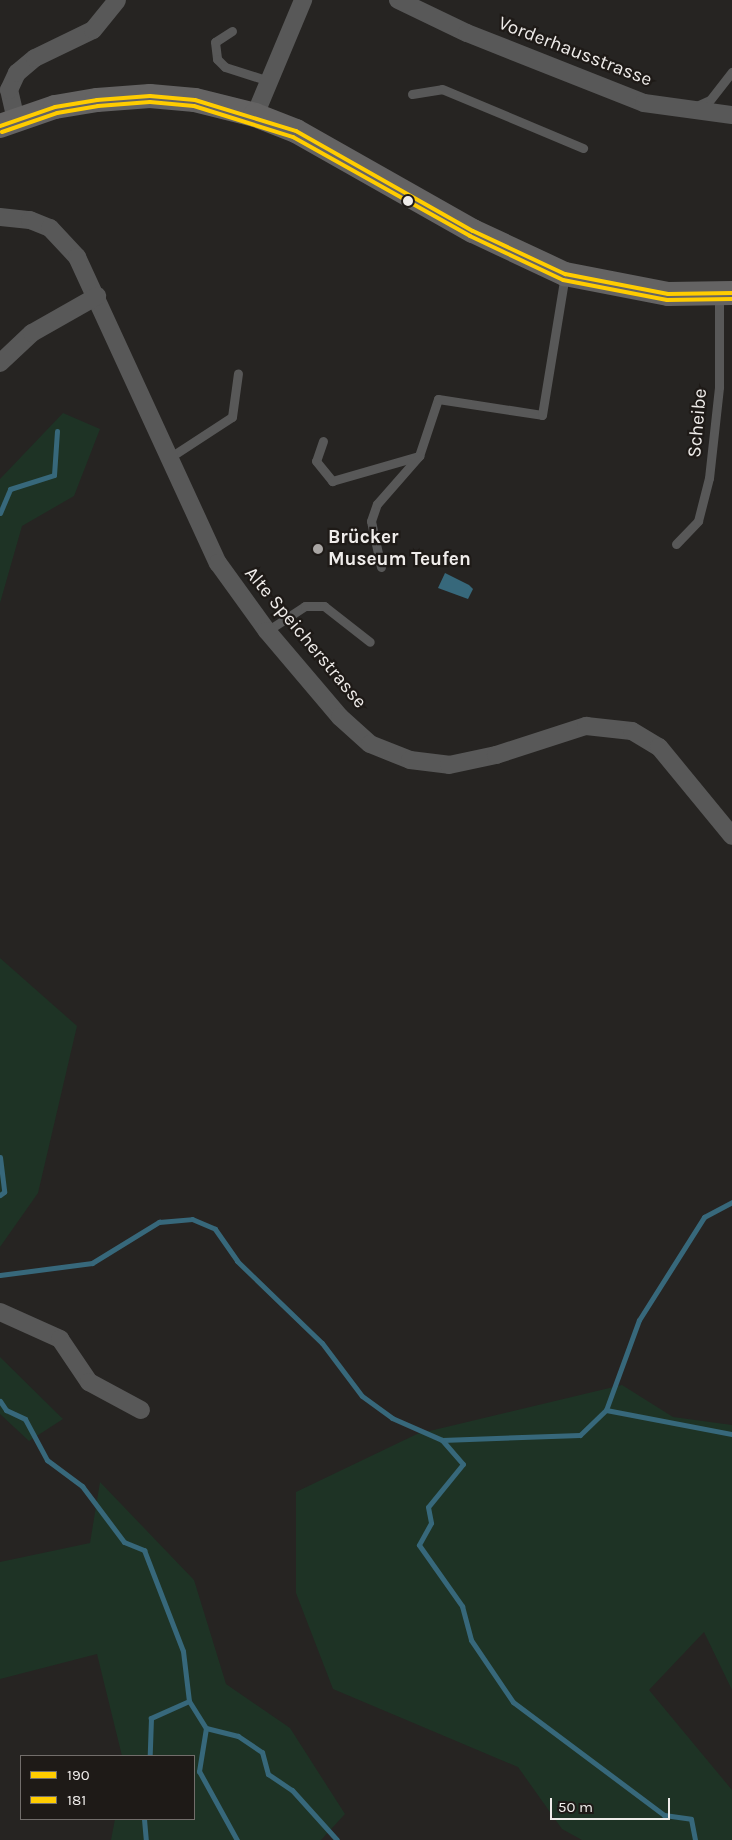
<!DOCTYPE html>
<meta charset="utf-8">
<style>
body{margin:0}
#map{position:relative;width:732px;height:1840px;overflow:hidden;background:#262422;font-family:Karla,sans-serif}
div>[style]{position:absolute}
.green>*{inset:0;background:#1e3325}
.water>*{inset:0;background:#37687b}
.stream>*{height:5px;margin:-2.5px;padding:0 2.5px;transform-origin:2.5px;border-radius:2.5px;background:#37687b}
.lane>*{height:9px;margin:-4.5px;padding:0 4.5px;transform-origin:4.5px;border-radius:4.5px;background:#585858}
.street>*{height:18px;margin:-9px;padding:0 9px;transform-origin:9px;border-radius:9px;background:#585858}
.secondary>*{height:24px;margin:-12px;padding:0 12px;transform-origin:12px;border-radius:12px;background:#646363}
.bus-1>*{height:4px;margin:-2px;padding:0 2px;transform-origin:2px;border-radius:2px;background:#fc0}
.bus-2>*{height:4px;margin:-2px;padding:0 2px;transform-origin:2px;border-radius:2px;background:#fc0}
.dots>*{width:14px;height:14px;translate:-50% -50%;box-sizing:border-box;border:2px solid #1e1a17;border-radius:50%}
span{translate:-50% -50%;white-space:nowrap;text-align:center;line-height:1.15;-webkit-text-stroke:4.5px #1e1a17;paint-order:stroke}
.street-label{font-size:19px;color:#efecea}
.poi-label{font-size:19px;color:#efecea;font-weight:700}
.left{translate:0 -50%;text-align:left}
.legend{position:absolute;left:20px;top:1755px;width:175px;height:65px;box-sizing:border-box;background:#1e1a17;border:1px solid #726e6b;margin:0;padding:6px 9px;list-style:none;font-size:15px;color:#efecea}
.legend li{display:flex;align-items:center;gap:10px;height:25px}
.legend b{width:25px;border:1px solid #726e6b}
.scale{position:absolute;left:550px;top:1798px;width:120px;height:22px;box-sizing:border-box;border:2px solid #efecea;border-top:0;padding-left:6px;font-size:15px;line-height:18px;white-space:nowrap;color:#efecea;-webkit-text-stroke:4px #1e1a17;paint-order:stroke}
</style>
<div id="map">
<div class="green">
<div style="clip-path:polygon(63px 413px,100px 429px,74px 496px,22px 526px,0 603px,0 479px)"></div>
<div style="clip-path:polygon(0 958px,77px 1026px,38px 1193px,0 1247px)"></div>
<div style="clip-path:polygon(0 1357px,63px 1419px,29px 1441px,0 1414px)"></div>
<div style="clip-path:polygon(622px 1385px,673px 1417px,732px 1425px,732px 1690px,704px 1632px,649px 1690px,732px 1790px,732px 1840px,582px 1840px,562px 1829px,518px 1767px,333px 1689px,296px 1593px,296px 1492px,417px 1434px)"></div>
<div style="clip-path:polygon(100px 1482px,194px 1580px,226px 1684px,290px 1728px,345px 1814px,321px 1840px,111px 1840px,115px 1819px,194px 1819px,194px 1756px,122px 1756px,97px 1654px,0 1679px,0 1562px,90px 1543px)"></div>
</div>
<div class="water">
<div style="clip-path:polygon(445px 573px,469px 585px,473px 589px,468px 599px,438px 588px)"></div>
</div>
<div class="stream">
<div style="left:0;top:513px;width:26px;rotate:-67deg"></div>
<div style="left:10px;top:489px;width:46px;rotate:-17.7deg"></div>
<div style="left:54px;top:475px;width:44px;rotate:-86.1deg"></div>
<div style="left:0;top:1157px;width:35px;rotate:83deg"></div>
<div style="left:4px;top:1192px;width:5px;rotate:143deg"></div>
<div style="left:0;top:1275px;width:93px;rotate:-7.4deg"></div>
<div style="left:92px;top:1263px;width:79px;rotate:-31.5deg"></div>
<div style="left:159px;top:1222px;width:33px;rotate:-5deg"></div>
<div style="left:192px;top:1219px;width:25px;rotate:23deg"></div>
<div style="left:215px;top:1229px;width:39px;rotate:55deg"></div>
<div style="left:237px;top:1261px;width:118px;rotate:44deg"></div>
<div style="left:322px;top:1343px;width:66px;rotate:53deg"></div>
<div style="left:362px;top:1396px;width:37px;rotate:36deg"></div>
<div style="left:392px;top:1418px;width:55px;rotate:23.7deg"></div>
<div style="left:442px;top:1440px;width:138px;rotate:-2.1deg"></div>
<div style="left:580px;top:1435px;width:36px;rotate:-44deg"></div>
<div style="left:606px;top:1410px;width:96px;rotate:-69.9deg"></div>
<div style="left:639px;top:1320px;width:122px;rotate:-57.7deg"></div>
<div style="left:704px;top:1217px;width:32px;rotate:-28deg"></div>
<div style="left:0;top:1401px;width:11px;rotate:56deg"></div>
<div style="left:6px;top:1410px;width:21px;rotate:25deg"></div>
<div style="left:25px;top:1419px;width:47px;rotate:61.8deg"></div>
<div style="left:47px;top:1460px;width:44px;rotate:36.6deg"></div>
<div style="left:82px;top:1486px;width:70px;rotate:53.1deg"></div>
<div style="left:124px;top:1542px;width:22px;rotate:22deg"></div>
<div style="left:144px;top:1550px;width:108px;rotate:68.9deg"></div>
<div style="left:183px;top:1651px;width:50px;rotate:83.2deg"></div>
<div style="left:189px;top:1701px;width:42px;rotate:155.9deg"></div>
<div style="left:151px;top:1718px;width:38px;rotate:92deg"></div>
<div style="left:606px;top:1410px;width:128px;rotate:10.8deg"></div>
<div style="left:442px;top:1440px;width:32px;rotate:49deg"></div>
<div style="left:463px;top:1464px;width:55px;rotate:129.1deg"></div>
<div style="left:428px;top:1507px;width:16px;rotate:79deg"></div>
<div style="left:431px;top:1523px;width:25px;rotate:119deg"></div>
<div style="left:419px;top:1545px;width:75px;rotate:54.8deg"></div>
<div style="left:462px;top:1606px;width:35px;rotate:75deg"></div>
<div style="left:471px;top:1640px;width:75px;rotate:55.9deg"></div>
<div style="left:513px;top:1702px;width:189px;rotate:36.8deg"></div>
<div style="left:664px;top:1815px;width:27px;rotate:8deg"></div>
<div style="left:691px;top:1819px;width:21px;rotate:79deg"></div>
<div style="left:189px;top:1701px;width:32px;rotate:58deg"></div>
<div style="left:206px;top:1728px;width:44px;rotate:99.2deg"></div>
<div style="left:199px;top:1771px;width:79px;rotate:61.2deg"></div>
<div style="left:206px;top:1728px;width:33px;rotate:14deg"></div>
<div style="left:238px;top:1736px;width:29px;rotate:34deg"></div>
<div style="left:262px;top:1752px;width:23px;rotate:75deg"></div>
<div style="left:268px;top:1774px;width:29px;rotate:34deg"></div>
<div style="left:292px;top:1790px;width:67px;rotate:48deg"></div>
<div style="left:144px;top:1819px;width:21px;rotate:85deg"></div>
</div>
<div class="lane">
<div style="left:232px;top:31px;width:20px;rotate:147deg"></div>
<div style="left:215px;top:42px;width:17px;rotate:83deg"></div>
<div style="left:217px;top:59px;width:11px;rotate:45deg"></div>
<div style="left:225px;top:67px;width:46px;rotate:17.7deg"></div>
<div style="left:412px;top:94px;width:30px;rotate:-9deg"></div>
<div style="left:442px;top:89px;width:153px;rotate:22.7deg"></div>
<div style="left:694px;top:107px;width:17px;rotate:-24deg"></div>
<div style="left:710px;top:100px;width:36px;rotate:-52deg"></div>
<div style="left:323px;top:441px;width:21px;rotate:109deg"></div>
<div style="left:316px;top:461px;width:26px;rotate:51deg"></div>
<div style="left:332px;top:481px;width:91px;rotate:-16deg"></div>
<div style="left:419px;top:456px;width:60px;rotate:-71.6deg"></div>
<div style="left:438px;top:399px;width:105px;rotate:8.7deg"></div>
<div style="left:542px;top:415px;width:143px;rotate:-80.7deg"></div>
<div style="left:169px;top:458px;width:75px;rotate:-33.1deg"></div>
<div style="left:232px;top:417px;width:44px;rotate:-82.2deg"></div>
<div style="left:676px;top:544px;width:32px;rotate:-46deg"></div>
<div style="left:698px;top:521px;width:44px;rotate:-75.7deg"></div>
<div style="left:709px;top:478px;width:92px;rotate:-83.7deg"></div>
<div style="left:719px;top:387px;width:93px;rotate:-90deg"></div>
<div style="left:381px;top:567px;width:47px;rotate:-102.3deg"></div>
<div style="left:371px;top:521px;width:18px;rotate:-71deg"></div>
<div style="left:377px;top:504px;width:64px;rotate:-48.8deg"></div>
<div style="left:267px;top:631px;width:45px;rotate:-33.3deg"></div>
<div style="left:305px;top:606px;width:19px"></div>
<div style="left:324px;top:606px;width:58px;rotate:38deg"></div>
</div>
<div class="street">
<div style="left:398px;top:0;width:76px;rotate:25.6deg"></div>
<div style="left:467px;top:33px;width:190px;rotate:21.6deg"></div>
<div style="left:644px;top:103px;width:89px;rotate:7.8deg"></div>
<div style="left:255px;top:115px;width:125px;rotate:-67.3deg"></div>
<div style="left:16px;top:120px;width:31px;rotate:-103deg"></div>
<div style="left:9px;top:90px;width:19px;rotate:-65deg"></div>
<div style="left:17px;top:73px;width:23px;rotate:-40deg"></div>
<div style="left:35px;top:58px;width:64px;rotate:-25.8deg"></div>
<div style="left:93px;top:30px;width:38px;rotate:-51deg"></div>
<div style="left:0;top:217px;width:30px;rotate:6deg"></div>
<div style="left:30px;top:220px;width:22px;rotate:22deg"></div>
<div style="left:50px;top:228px;width:40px;rotate:47deg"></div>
<div style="left:77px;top:257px;width:337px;rotate:65.3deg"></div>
<div style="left:218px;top:563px;width:84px;rotate:54.2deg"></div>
<div style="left:267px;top:631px;width:113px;rotate:49.7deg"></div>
<div style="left:340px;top:717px;width:40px;rotate:42deg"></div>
<div style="left:370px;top:744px;width:43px;rotate:21.8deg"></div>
<div style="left:410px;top:760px;width:39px;rotate:7deg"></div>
<div style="left:449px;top:765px;width:48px;rotate:-12deg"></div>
<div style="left:496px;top:755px;width:95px;rotate:-17.9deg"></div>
<div style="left:586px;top:726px;width:46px;rotate:6.2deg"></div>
<div style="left:632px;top:731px;width:31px;rotate:31deg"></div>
<div style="left:659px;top:747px;width:115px;rotate:50.6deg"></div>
<div style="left:0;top:363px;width:44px;rotate:-43.2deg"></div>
<div style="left:32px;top:333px;width:75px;rotate:-29.6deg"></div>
<div style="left:0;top:1312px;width:66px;rotate:24.2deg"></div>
<div style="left:60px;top:1339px;width:52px;rotate:56deg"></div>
<div style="left:89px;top:1382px;width:59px;rotate:28.3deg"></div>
</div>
<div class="secondary">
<div style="left:0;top:126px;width:58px;rotate:-19.1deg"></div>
<div style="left:55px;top:107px;width:43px;rotate:-9.5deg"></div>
<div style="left:97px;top:100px;width:53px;rotate:-4.3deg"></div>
<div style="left:150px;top:96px;width:45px;rotate:5.1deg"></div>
<div style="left:195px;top:100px;width:62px;rotate:14deg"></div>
<div style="left:255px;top:115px;width:44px;rotate:21.3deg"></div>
<div style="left:296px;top:131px;width:203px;rotate:29.5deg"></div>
<div style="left:473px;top:231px;width:102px;rotate:25.1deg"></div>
<div style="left:565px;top:274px;width:105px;rotate:11deg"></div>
<div style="left:668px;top:294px;width:64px;rotate:-0.9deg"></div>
</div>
<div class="bus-1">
<div style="left:0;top:126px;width:58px;rotate:-19.1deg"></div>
<div style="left:55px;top:107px;width:43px;rotate:-9.5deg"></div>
<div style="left:97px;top:100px;width:53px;rotate:-4.3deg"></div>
<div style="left:150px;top:96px;width:45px;rotate:5.1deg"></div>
<div style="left:195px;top:100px;width:106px;rotate:17.1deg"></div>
<div style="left:296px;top:131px;width:203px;rotate:29.5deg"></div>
<div style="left:473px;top:231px;width:102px;rotate:25.1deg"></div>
<div style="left:565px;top:274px;width:105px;rotate:11deg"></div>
<div style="left:668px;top:294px;width:64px;rotate:-0.9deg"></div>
</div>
<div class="bus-2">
<div style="left:2px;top:132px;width:58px;rotate:-19.1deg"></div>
<div style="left:57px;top:113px;width:42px;rotate:-9.7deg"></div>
<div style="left:98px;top:106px;width:52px;rotate:-4.4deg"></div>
<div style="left:150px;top:102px;width:44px;rotate:5.2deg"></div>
<div style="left:194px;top:106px;width:104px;rotate:17.4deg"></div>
<div style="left:293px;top:137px;width:203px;rotate:29.2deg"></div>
<div style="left:470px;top:236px;width:103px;rotate:25.3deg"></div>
<div style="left:563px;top:280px;width:106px;rotate:10.9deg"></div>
<div style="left:667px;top:300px;width:65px;rotate:-0.9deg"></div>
</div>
<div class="dots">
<div style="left:408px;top:201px;background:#efecea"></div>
<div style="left:318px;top:549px;background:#a9a6a4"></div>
</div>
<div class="street-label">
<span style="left:575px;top:52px;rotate:21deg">Vorderhausstrasse</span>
<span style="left:698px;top:423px;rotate:-85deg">Scheibe</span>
<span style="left:305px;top:638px;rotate:50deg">Alte Speicherstrasse</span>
</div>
<div class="poi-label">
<span class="left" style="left:328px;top:549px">Brücker<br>Museum Teufen</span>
</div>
<ul class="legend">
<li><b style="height:6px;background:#fc0"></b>190</li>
<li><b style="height:6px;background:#fc0"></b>181</li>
</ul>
<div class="scale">50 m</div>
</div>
